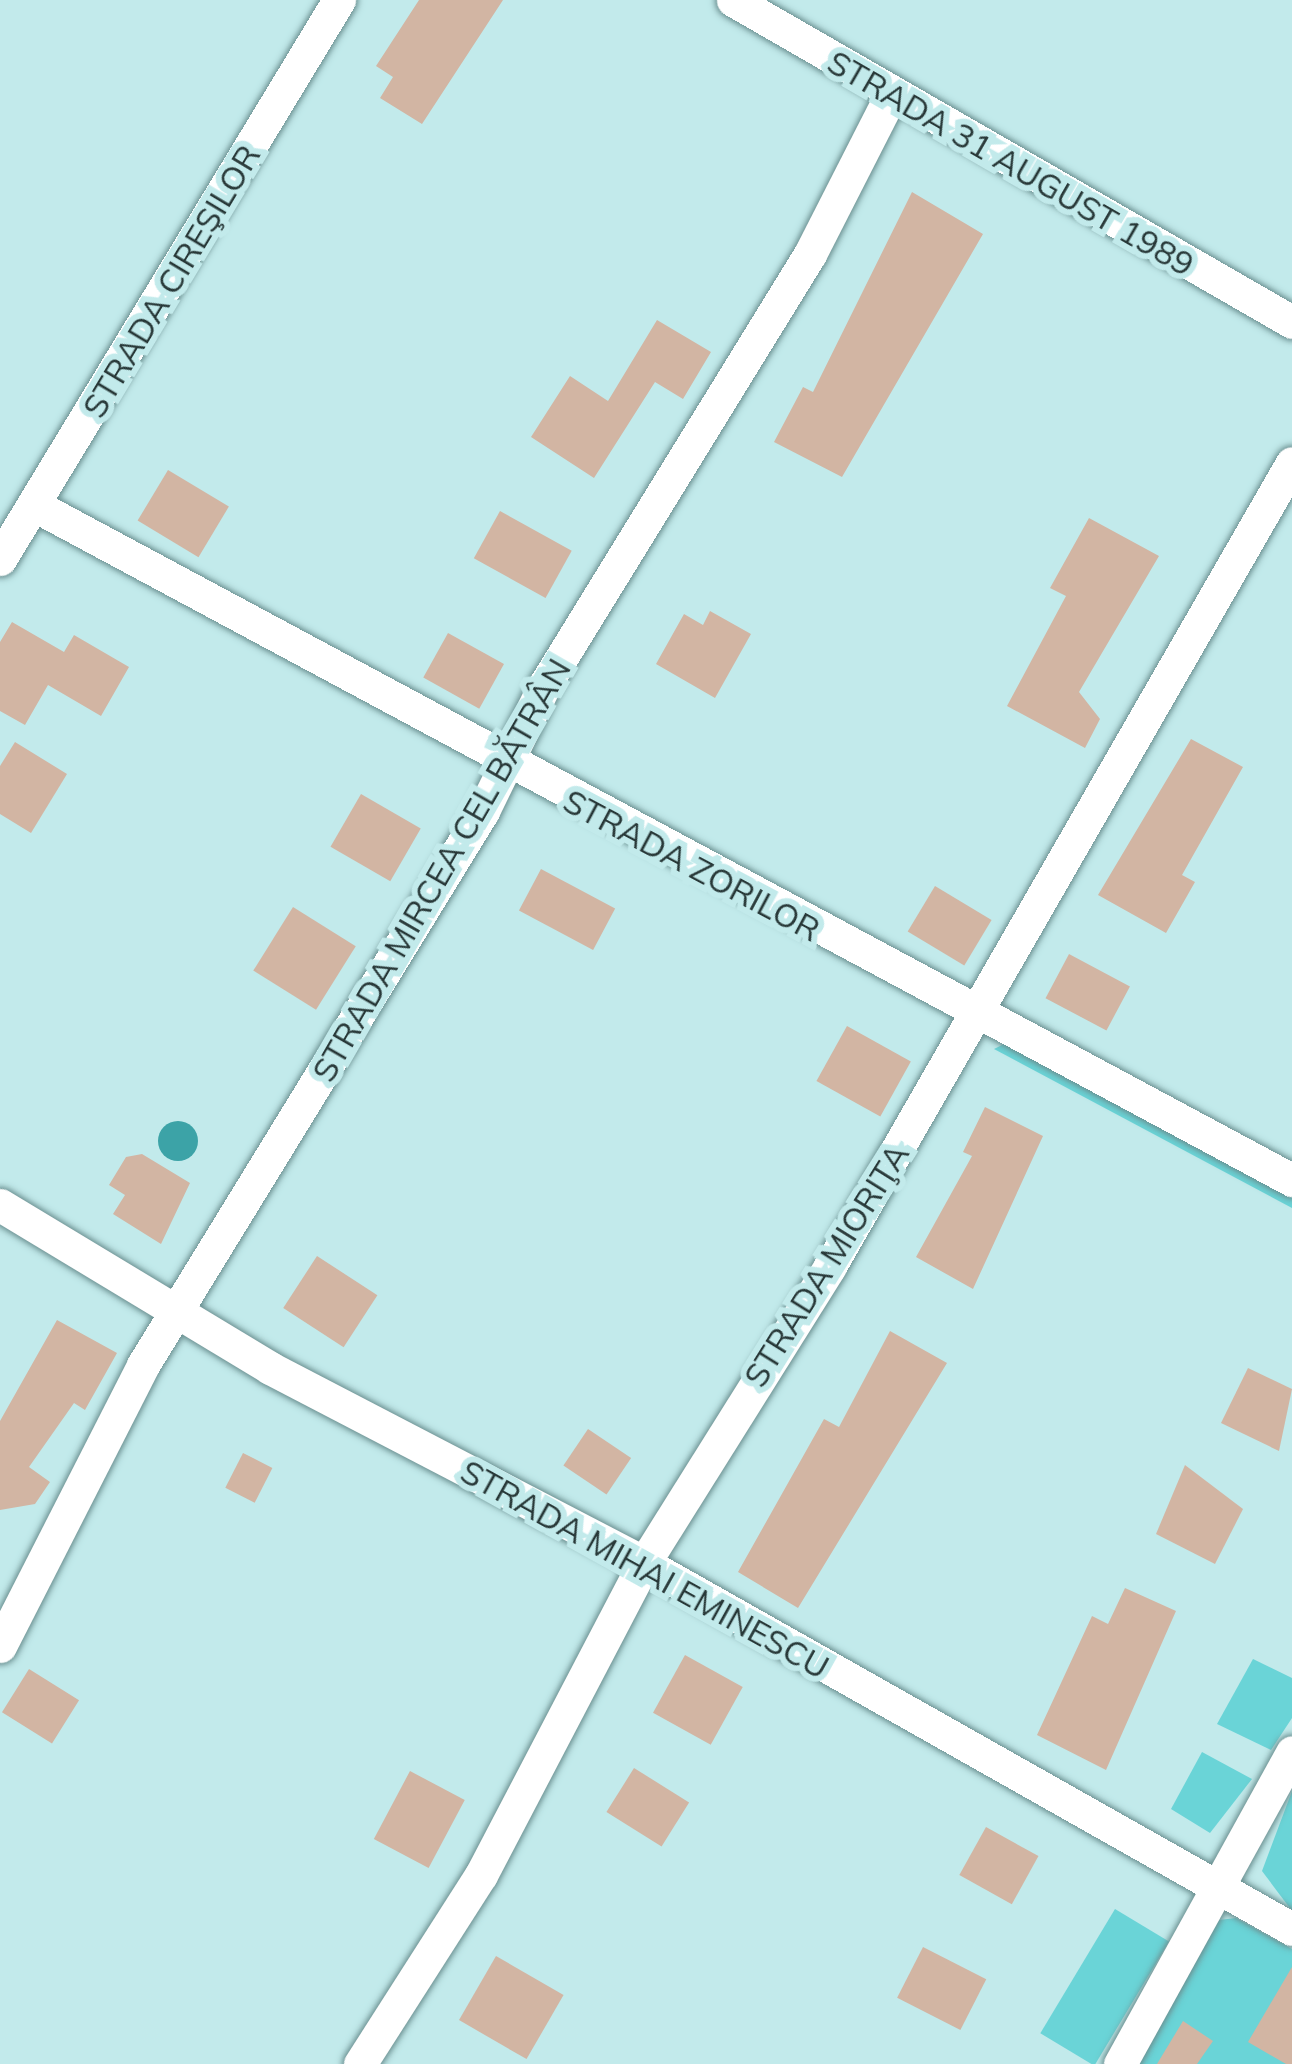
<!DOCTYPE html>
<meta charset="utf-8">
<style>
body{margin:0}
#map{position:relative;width:1292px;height:2064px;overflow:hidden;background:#c2eaeb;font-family:Mulish,sans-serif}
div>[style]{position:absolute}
.green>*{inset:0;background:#6ad4d7;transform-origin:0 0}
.water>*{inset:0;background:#3ca3a7}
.round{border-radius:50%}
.building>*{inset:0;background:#d2b5a3;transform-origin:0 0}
.roads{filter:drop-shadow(0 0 3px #6a8f90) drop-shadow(0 0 3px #6a8f90)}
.street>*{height:33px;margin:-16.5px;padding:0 16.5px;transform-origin:16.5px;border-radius:16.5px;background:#fff}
span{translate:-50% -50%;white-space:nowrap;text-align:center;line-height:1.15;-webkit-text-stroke:12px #c2eaeb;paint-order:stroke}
.street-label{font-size:33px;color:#283838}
</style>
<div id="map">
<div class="green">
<div style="clip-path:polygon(1004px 1044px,1292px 1195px,1292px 1208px,994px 1049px)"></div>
<div style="clip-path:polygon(1253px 1659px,1292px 1678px,1292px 1718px,1271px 1750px,1217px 1724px)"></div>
<div style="clip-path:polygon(1202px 1752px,1252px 1779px,1210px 1833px,1171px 1809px)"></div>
<div style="clip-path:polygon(1292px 1791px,1292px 1911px,1262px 1871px)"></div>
<div style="left:1115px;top:1909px;width:63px;height:145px;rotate:31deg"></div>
<div style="clip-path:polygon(1236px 1918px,1292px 1949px,1292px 2064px,1134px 2064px,1219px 1920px)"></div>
</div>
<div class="water">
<div class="round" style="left:158px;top:1121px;width:40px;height:40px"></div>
</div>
<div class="building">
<div style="clip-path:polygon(419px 0,503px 0,422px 124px,380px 98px,393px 77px,376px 66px)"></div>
<div style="clip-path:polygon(912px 192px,983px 234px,842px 477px,774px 442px,803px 387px,813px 392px)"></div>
<div style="clip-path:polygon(657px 320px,711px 352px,683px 399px,655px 382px,594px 478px,531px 437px,570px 376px,608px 401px)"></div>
<div style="left:168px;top:470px;width:71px;height:59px;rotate:31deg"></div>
<div style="left:500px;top:511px;width:82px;height:54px;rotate:29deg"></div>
<div style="clip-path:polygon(1089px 518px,1159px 556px,1079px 692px,1100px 719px,1085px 748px,1007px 706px,1066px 596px,1050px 588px)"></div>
<div style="clip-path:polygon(710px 611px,751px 634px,715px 698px,656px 664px,684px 614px,703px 625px)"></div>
<div style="clip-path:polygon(12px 622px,64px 652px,74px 635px,129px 667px,101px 716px,48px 685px,25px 725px,0 711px,0 642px)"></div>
<div style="left:448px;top:633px;width:64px;height:51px;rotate:29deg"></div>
<div style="clip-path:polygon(1191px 739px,1243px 767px,1182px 875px,1195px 882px,1166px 933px,1098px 895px)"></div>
<div style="clip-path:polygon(15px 742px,67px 774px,31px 833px,0 814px,0 766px)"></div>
<div style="left:361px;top:794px;width:69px;height:61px;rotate:30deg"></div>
<div style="left:541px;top:869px;width:84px;height:47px;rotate:28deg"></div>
<div style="left:935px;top:886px;width:66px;height:53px;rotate:31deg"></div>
<div style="left:293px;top:907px;width:74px;height:75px;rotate:32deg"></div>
<div style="left:1069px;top:954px;width:69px;height:50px;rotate:28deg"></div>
<div style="left:847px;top:1026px;width:73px;height:63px;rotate:29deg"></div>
<div style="clip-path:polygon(985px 1107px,1043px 1136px,973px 1289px,916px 1257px,972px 1156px,963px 1152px)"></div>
<div style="clip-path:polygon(142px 1154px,190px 1183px,161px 1244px,113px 1214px,125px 1195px,109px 1185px,126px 1157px)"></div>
<div style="left:317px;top:1256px;width:72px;height:62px;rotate:33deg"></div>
<div style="clip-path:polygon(57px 1320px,117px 1353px,85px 1410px,74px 1403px,29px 1467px,50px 1482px,35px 1504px,0 1510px,0 1421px)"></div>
<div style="clip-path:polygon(890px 1331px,947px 1363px,798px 1608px,738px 1572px,824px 1419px,839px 1427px)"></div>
<div style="clip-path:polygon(1248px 1368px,1292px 1389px,1279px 1451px,1221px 1423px)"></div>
<div style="left:588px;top:1429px;width:52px;height:44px;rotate:34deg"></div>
<div style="left:243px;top:1453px;width:33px;height:39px;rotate:27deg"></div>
<div style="clip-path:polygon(1185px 1465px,1243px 1509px,1215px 1564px,1156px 1534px)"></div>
<div style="clip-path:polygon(1125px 1588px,1176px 1611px,1106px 1770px,1037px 1735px,1092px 1616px,1108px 1624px)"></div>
<div style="left:685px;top:1655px;width:66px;height:66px;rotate:29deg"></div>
<div style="left:29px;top:1669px;width:59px;height:51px;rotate:32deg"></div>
<div style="left:634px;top:1768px;width:65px;height:52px;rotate:32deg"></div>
<div style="left:410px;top:1771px;width:62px;height:77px;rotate:28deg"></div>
<div style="left:986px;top:1827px;width:60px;height:55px;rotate:29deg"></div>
<div style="left:923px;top:1947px;width:71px;height:57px;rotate:27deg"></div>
<div style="left:496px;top:1956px;width:78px;height:74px;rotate:30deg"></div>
<div style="clip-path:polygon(1292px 1967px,1292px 2064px,1286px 2064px,1248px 2042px)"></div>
<div style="clip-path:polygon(1183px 2021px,1213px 2041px,1197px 2064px,1157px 2064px)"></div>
</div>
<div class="roads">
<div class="street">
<div style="left:733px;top:0;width:645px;rotate:29.94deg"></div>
<div style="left:34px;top:505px;width:1428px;rotate:28.22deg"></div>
<div style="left:0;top:559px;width:654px;rotate:-58.77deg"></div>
<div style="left:0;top:1205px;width:315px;rotate:31.1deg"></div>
<div style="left:270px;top:1368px;width:422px;rotate:27.5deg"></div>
<div style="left:644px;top:1563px;width:744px;rotate:29.46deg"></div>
<div style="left:0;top:1646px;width:315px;rotate:-63deg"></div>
<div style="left:143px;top:1365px;width:650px;rotate:-58.46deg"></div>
<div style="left:483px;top:811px;width:139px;rotate:-64deg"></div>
<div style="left:544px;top:686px;width:507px;rotate:-58.38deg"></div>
<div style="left:810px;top:254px;width:176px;rotate:-63deg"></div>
<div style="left:360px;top:2064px;width:224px;rotate:-57.4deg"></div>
<div style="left:481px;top:1875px;width:352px;rotate:-62.4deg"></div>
<div style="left:644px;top:1563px;width:350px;rotate:-57.9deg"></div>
<div style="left:830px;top:1266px;width:926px;rotate:-60.09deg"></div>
<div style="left:1120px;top:2064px;width:356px;rotate:-61.1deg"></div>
</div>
</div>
<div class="street-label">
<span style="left:1011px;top:163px;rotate:30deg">STRADA 31 AUGUST 1989</span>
<span style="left:171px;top:281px;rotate:-59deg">STRADA CIREŞILOR</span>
<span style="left:692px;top:865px;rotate:28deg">STRADA ZORILOR</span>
<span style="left:441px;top:870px;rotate:-60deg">STRADA MIRCEA CEL BĂTRÂN</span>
<span style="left:826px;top:1265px;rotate:-58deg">STRADA MIORIŢA</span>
<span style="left:645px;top:1569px;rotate:29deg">STRADA MIHAI EMINESCU</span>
</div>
</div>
